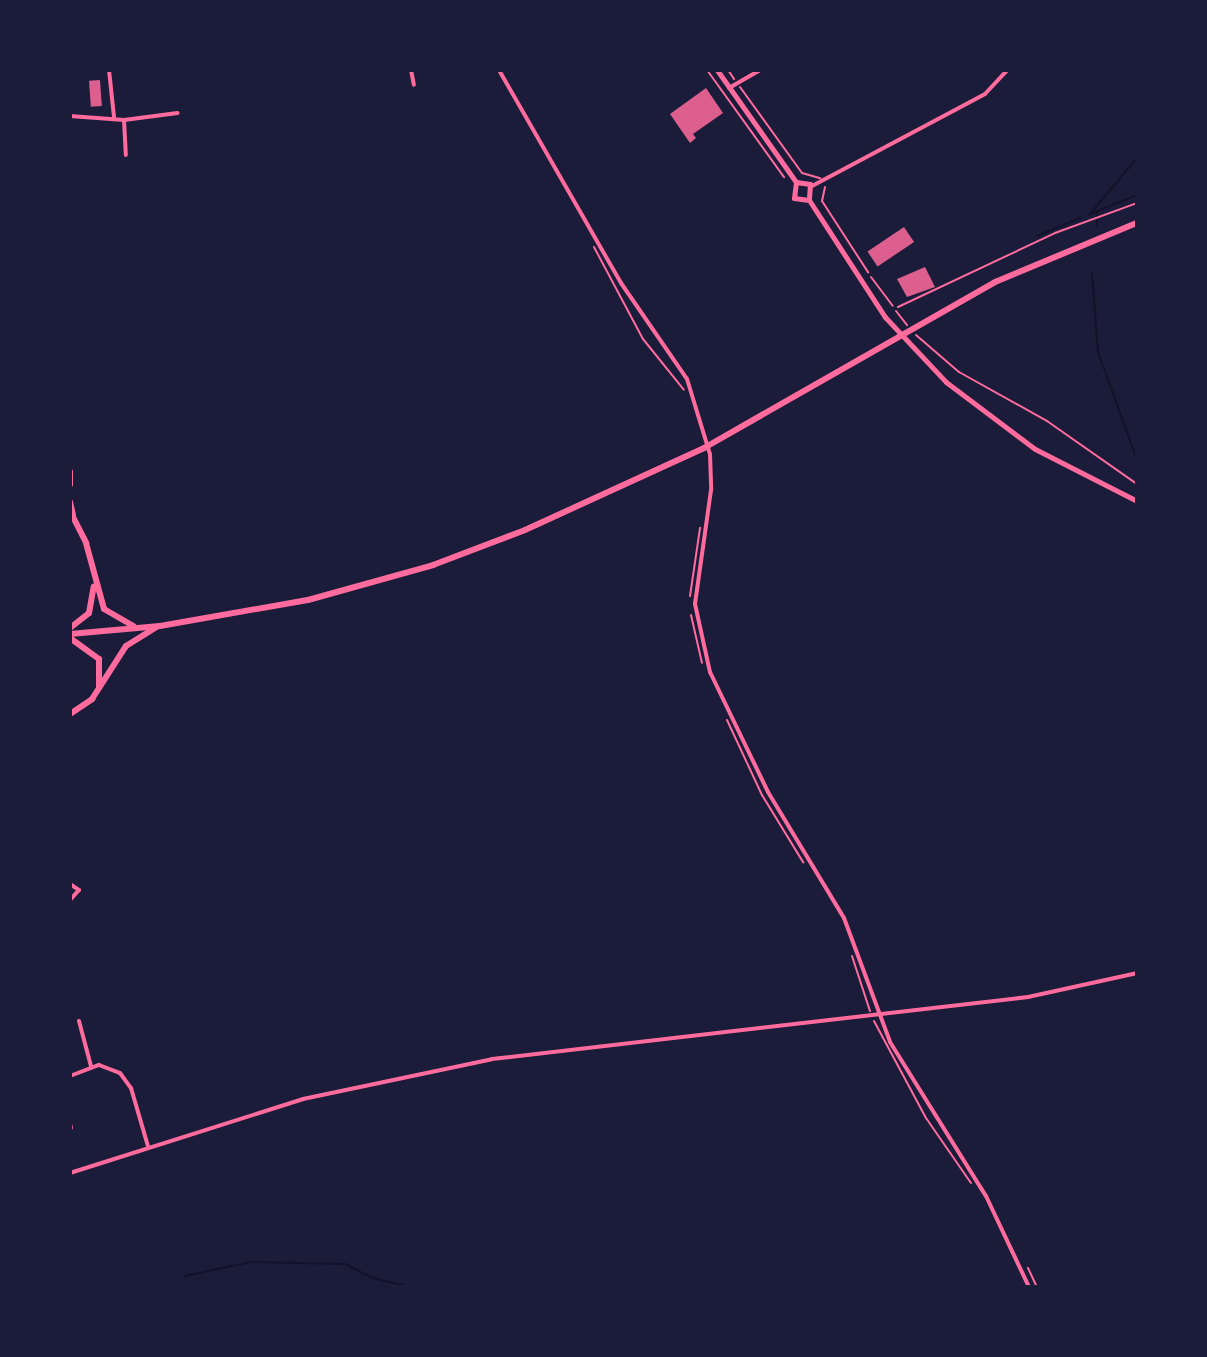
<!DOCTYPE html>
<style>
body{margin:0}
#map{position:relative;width:1207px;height:1357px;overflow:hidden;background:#1b1b3a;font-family:"Roboto Condensed",sans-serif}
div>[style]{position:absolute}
.stream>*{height:2px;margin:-1px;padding:0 1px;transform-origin:1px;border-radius:1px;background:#12122b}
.building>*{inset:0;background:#dd5f8e;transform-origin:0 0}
.path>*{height:2px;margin:-1px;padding:0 1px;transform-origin:1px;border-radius:1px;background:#ff6b9d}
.service>*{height:2px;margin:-1px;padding:0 1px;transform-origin:1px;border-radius:1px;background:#ff6b9d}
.minor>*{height:4px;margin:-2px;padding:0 2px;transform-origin:2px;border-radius:2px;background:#ff6b9d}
.secondary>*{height:5px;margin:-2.5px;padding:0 2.5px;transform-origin:2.5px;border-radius:2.5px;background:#ff6b9d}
.trunk>*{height:6px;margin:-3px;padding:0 3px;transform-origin:3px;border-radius:3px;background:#ff6b9d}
span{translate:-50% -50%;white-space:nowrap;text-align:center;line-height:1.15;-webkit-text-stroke:6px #1b1b3a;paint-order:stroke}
.frame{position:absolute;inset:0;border:72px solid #1b1b3a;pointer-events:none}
</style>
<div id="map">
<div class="stream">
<div style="left:1090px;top:214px;width:51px;rotate:-22deg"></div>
<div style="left:1089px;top:215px;width:75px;rotate:-49.9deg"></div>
<div style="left:1097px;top:227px;width:16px;rotate:-90deg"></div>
<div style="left:1037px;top:236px;width:47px;rotate:-22.7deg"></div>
<div style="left:1092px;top:273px;width:79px;rotate:85.7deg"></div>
<div style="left:1098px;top:352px;width:115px;rotate:70.1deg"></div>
<div style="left:185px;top:1276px;width:67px;rotate:-12deg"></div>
<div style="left:251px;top:1262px;width:94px;rotate:1.2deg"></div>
<div style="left:345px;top:1264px;width:30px;rotate:27deg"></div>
<div style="left:372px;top:1278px;width:39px;rotate:13deg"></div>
</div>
<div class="building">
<div style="left:100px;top:80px;width:26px;height:11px;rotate:86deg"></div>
<div style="clip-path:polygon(706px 88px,723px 113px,693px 134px,696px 138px,690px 143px,670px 114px)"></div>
<div style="left:904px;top:227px;width:18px;height:44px;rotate:56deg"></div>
<div style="clip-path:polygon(925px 267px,935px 287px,907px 297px,897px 279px)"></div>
</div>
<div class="path">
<div style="left:707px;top:70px;width:132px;rotate:54.3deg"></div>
<div style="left:728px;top:70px;width:11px;rotate:56deg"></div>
<div style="left:740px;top:87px;width:106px;rotate:54.2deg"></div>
<div style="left:802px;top:173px;width:19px;rotate:16deg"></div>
<div style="left:825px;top:187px;width:14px;rotate:102deg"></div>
<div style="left:822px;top:201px;width:85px;rotate:57.1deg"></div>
<div style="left:594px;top:247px;width:104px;rotate:62deg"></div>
<div style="left:643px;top:339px;width:65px;rotate:51.2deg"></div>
<div style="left:898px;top:307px;width:174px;rotate:-25.2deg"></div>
<div style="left:1055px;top:233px;width:87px;rotate:-20.1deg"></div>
<div style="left:896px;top:311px;width:18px;rotate:52deg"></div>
<div style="left:916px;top:335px;width:57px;rotate:40.7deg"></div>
<div style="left:959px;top:372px;width:101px;rotate:29.1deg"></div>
<div style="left:1047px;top:421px;width:110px;rotate:35deg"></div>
<div style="left:690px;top:596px;width:69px;rotate:-81.6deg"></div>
<div style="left:691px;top:615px;width:49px;rotate:77.1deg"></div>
<div style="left:727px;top:720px;width:83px;rotate:65deg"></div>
<div style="left:762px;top:795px;width:79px;rotate:58.5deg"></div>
<div style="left:852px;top:956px;width:58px;rotate:71.9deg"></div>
<div style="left:874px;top:1021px;width:110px;rotate:61.8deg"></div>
<div style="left:926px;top:1118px;width:79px;rotate:55.3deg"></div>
<div style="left:1028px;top:1268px;width:21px;rotate:65deg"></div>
</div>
<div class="service">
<div style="left:871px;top:277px;width:36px;rotate:53deg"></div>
</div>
<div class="minor">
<div style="left:109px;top:70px;width:47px;rotate:83.9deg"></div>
<div style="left:411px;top:70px;width:15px;rotate:79deg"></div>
<div style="left:499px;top:70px;width:245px;rotate:60.2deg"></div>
<div style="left:621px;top:283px;width:116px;rotate:55.5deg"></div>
<div style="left:687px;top:379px;width:78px;rotate:73deg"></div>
<div style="left:710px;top:454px;width:36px;rotate:88deg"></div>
<div style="left:711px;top:490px;width:115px;rotate:98deg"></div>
<div style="left:695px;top:604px;width:70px;rotate:77.6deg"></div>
<div style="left:710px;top:672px;width:133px;rotate:64.2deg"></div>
<div style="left:768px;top:792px;width:147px;rotate:58.9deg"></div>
<div style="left:844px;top:918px;width:132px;rotate:69.6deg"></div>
<div style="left:890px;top:1042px;width:181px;rotate:58.1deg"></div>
<div style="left:986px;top:1196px;width:101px;rotate:64.7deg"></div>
<div style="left:950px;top:70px;width:2px"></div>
<div style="left:729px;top:88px;width:36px;rotate:-30deg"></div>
<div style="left:70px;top:116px;width:54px;rotate:4.2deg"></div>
<div style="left:124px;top:120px;width:54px;rotate:-7.4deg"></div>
<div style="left:124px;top:120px;width:35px;rotate:87deg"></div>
<div style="left:812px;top:186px;width:196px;rotate:-28deg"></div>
<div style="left:985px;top:94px;width:33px;rotate:-47deg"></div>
<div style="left:70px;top:884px;width:11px;rotate:34deg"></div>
<div style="left:79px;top:890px;width:13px;rotate:132deg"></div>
<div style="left:79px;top:1021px;width:47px;rotate:75.1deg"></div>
<div style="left:70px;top:1076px;width:31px;rotate:-21deg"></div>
<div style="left:99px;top:1065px;width:22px;rotate:21deg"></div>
<div style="left:120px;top:1073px;width:19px;rotate:54deg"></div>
<div style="left:131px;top:1088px;width:60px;rotate:73.7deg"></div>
<div style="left:70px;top:1124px;width:4px;rotate:76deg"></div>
<div style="left:70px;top:1173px;width:244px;rotate:-17.6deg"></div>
<div style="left:303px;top:1099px;width:193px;rotate:-11.9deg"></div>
<div style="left:492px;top:1059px;width:540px;rotate:-6.6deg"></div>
<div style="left:1028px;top:997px;width:112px;rotate:-12.4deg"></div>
</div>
<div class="secondary">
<div style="left:717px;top:70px;width:137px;rotate:54.8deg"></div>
<div style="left:796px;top:182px;width:16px;rotate:97deg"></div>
<div style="left:794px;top:198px;width:15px;rotate:8deg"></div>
<div style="left:796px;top:182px;width:14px;rotate:8deg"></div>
<div style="left:810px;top:184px;width:16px;rotate:94deg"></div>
<div style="left:809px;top:200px;width:140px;rotate:57deg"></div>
<div style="left:885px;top:317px;width:89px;rotate:46.8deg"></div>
<div style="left:946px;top:382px;width:111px;rotate:37deg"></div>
<div style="left:1035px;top:449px;width:114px;rotate:27deg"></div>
<div style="left:70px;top:471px;width:13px;rotate:90deg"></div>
</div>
<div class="trunk">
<div style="left:70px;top:502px;width:13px;rotate:77deg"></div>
<div style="left:70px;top:511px;width:36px;rotate:63deg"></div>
<div style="left:86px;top:543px;width:68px;rotate:74.7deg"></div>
<div style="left:104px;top:609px;width:34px;rotate:30deg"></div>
<div style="left:70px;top:628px;width:24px;rotate:-38deg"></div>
<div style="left:89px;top:613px;width:27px;rotate:-80deg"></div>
<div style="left:70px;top:634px;width:90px;rotate:-5.1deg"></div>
<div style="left:160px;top:626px;width:150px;rotate:-10deg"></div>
<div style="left:308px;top:600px;width:130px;rotate:-15.6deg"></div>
<div style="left:433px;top:565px;width:98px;rotate:-20.8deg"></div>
<div style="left:525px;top:530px;width:197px;rotate:-24.6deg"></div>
<div style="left:704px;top:448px;width:335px;rotate:-29.7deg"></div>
<div style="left:995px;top:282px;width:154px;rotate:-22.6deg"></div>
<div style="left:70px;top:638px;width:36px;rotate:36deg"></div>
<div style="left:99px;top:659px;width:28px;rotate:90deg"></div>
<div style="left:70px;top:714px;width:27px;rotate:-34deg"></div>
<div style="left:92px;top:699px;width:63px;rotate:-57.3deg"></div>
<div style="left:126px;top:646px;width:36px;rotate:-32deg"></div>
</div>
<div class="frame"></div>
</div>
